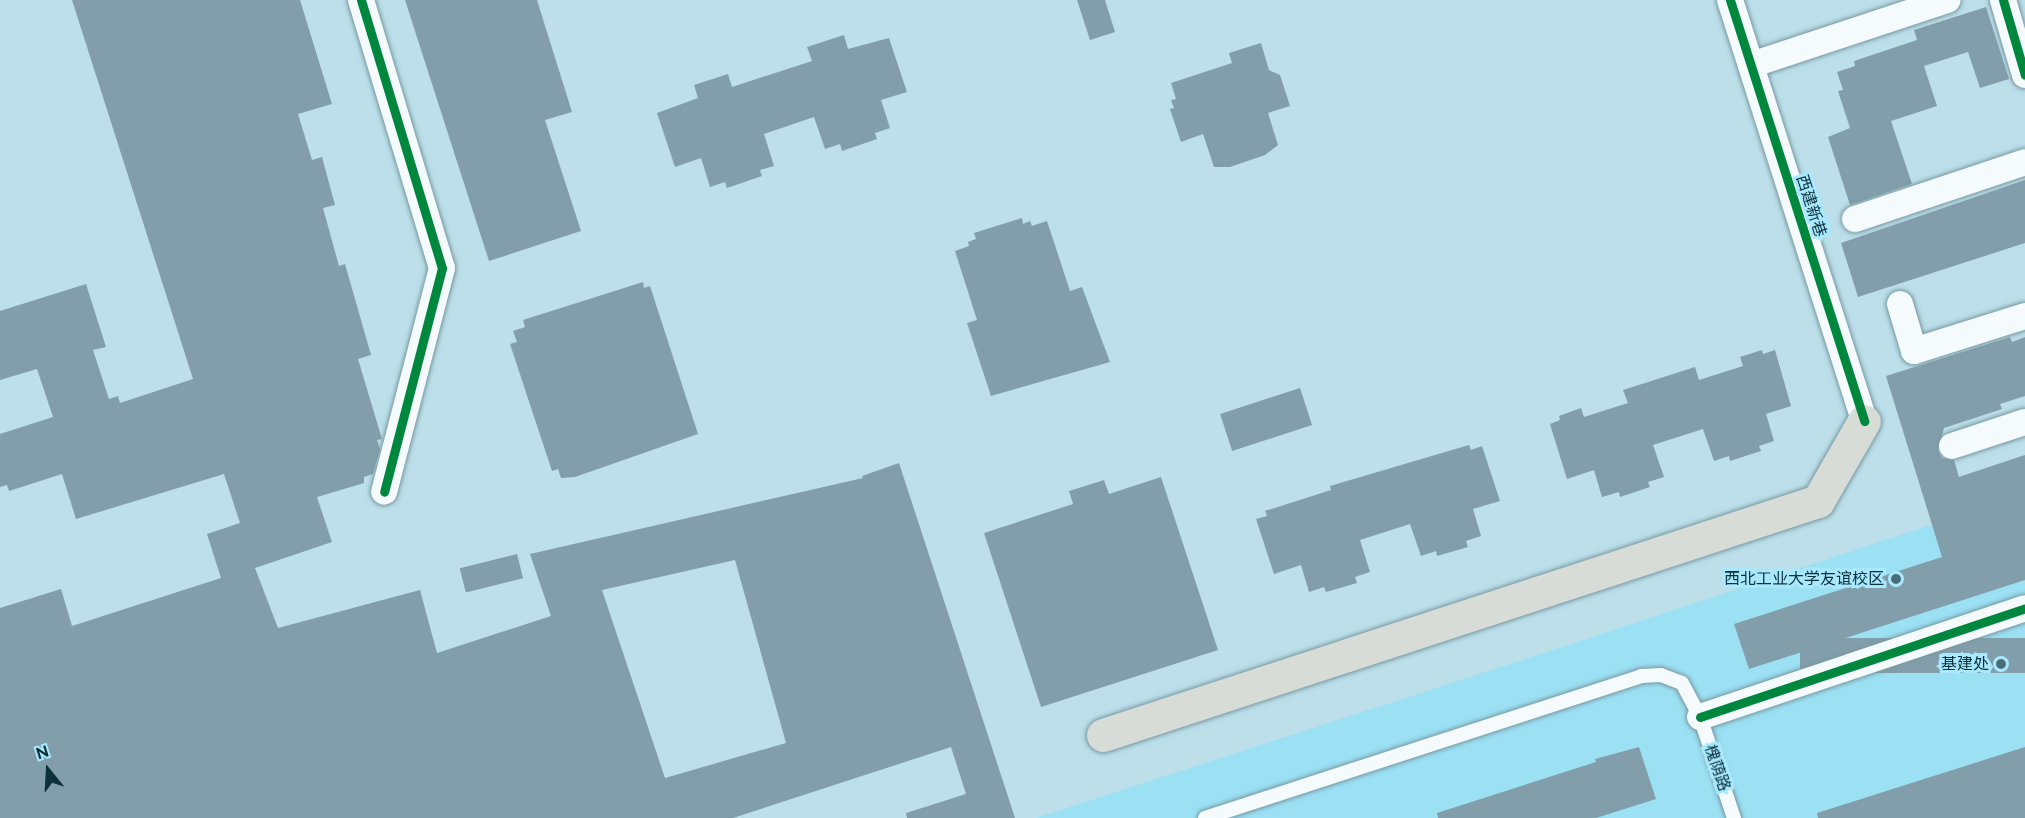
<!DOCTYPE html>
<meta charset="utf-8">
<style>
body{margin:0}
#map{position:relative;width:2025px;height:818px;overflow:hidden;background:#bcdfea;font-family:Raleway,"Noto Sans SC",sans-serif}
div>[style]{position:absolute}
.built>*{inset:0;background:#9ce0f4}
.building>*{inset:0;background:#829eaa;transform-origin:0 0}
.roads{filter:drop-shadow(0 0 2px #7799a2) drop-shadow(0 0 2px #7799a2)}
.service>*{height:14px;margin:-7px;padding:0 7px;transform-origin:7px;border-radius:7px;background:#f5fafc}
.minor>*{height:26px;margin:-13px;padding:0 13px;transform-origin:13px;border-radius:13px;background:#f5fafc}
.primary>*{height:33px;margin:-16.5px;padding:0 16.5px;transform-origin:16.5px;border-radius:16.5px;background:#d8dcd7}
.cycleway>*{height:9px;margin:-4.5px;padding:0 4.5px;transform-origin:4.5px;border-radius:4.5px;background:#00873e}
.dots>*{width:16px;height:16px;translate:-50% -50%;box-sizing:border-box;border:3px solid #a8e9fe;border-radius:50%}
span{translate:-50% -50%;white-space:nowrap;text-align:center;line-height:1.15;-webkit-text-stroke:6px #a8e9fe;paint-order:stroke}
.street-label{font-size:16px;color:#0d313b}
.poi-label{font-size:16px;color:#0d313b}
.right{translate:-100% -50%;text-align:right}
.north{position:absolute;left:18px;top:740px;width:60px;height:60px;-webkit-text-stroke:4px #a8e9fe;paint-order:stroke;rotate:342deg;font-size:16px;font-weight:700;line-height:24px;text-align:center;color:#0d313b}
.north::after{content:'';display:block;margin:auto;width:21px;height:27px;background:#0d313b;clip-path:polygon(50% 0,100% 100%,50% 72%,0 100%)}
</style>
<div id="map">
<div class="built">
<div style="clip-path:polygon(2025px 494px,2025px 818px,1036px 818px,1510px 664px)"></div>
</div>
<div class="building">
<div style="clip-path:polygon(evenodd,72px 0,300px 0,332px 104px,298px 114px,312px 160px,322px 157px,335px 205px,323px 208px,339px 266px,345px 264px,371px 355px,358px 359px,382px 439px,377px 440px,380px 449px,373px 474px,364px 477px,364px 483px,317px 497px,332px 542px,255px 568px,278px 628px,420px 590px,437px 653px,551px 616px,530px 554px,863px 478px,862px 476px,899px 463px,1015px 818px,907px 818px,906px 813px,966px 794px,951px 747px,733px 818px,0 818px,0 608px,61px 589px,72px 626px,221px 578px,207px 534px,240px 523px,224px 474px,76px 519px,62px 474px,9px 491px,7px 485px,0 487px,0 434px,53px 417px,37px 369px,0 380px,0 311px,86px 284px,106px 347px,93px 350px,109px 399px,118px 396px,120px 403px,193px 379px,72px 0,735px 560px,786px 743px,665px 778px,602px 590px,735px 560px)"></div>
<div style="clip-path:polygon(405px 0,537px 0,572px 112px,545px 120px,581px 231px,489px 261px)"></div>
<div style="clip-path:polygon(1077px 0,1105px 0,1115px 32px,1090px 40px)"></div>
<div style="clip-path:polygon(1986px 7px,2009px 79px,1980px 88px,1968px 52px,1924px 66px,1937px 106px,1891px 121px,1912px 184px,1850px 205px,1828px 137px,1850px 128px,1838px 91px,1843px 90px,1837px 72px,1855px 66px,1854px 61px,1917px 40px,1914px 30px)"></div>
<div style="clip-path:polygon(844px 35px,848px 49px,889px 38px,907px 92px,881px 100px,890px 128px,875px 133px,877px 139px,842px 151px,840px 144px,825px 149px,814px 117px,764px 134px,774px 166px,760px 170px,762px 176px,727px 188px,725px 182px,710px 187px,701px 158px,675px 167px,657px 113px,698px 98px,694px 85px,728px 74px,732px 87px,812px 61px,807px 47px)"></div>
<div style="clip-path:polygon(1261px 43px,1269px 70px,1280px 75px,1290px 106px,1268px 113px,1278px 145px,1265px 155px,1230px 167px,1214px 167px,1203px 134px,1181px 142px,1170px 109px,1174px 108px,1171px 100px,1176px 99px,1171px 83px,1232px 63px,1229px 53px)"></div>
<div style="clip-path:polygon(2025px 180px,2025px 243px,1858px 297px,1841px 243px)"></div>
<div style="clip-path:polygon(1022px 218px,1023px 224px,1030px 221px,1032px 226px,1047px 221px,1070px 291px,1082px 287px,1110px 362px,991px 396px,967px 323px,977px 320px,955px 251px,969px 246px,968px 242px,976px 239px,974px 233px)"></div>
<div style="clip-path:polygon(643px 282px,644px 288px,650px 286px,698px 434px,575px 477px,561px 478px,558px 469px,552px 471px,510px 344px,517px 342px,513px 331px,525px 327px,523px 320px)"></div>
<div style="clip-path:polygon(2010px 337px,2012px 342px,2025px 337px,2025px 396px,2000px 404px,2002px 409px,1944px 428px,1938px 450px,1942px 458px,1954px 460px,1959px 477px,2025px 455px,2025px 580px,1749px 669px,1734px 624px,1942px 557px,1886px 376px)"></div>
<div style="clip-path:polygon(1762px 350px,1763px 354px,1775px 350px,1791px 406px,1766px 414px,1774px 441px,1759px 446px,1761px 451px,1730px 461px,1729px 456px,1714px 461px,1703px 429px,1653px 445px,1664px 477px,1648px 482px,1650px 487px,1620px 497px,1619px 492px,1602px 497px,1594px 470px,1567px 479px,1550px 424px,1560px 420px,1559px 416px,1581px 408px,1584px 417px,1628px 403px,1623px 390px,1695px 367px,1699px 380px,1743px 366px,1740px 357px)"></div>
<div style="left:1300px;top:388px;width:39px;height:84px;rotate:72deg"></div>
<div style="clip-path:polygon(1469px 445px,1471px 450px,1482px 446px,1500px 501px,1473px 509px,1481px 536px,1466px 541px,1468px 547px,1437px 556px,1436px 551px,1421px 556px,1410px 524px,1360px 540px,1370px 572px,1355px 577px,1357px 583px,1326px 592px,1324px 587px,1309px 592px,1301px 565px,1274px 574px,1256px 519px,1267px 516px,1265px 511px,1331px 490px,1330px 486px)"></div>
<div style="clip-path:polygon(1161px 477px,1218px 650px,1041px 707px,984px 533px,1073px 504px,1069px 491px,1104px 480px,1109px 494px)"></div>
<div style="left:517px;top:554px;width:25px;height:59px;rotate:76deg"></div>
<div style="left:2025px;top:638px;width:35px;height:225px;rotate:90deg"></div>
<div style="clip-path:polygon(1639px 747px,1656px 799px,1596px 818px,1438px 818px,1437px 813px,1596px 762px,1595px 759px)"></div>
<div style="clip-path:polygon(2025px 747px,2025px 818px,1818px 818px,1817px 813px)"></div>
</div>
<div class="roads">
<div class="service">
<div style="left:1205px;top:818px;width:459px;rotate:-18deg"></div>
<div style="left:1641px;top:676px;width:20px;rotate:-3deg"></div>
<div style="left:1661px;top:675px;width:22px;rotate:21deg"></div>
<div style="left:1682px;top:683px;width:38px;rotate:62deg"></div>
<div style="left:1700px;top:717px;width:107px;rotate:71.4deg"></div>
</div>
<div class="minor">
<div style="left:361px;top:0;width:280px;rotate:73.2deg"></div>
<div style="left:442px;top:268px;width:231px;rotate:104.5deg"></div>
<div style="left:1730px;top:0;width:442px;rotate:72.3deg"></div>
<div style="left:2003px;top:0;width:78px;rotate:73.7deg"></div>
<div style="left:1751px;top:65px;width:207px;rotate:-18.3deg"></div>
<div style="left:1855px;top:219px;width:179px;rotate:-18.5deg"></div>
<div style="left:1900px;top:304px;width:49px;rotate:73.4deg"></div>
<div style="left:1914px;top:351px;width:116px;rotate:-17.5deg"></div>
<div style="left:1952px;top:446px;width:77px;rotate:-18.2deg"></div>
<div style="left:1700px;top:717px;width:343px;rotate:-18.5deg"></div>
</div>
<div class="primary">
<div style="left:1103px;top:735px;width:752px;rotate:-18.12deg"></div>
<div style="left:1818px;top:501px;width:92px;rotate:-60.1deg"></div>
</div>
</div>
<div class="cycleway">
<div style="left:361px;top:0;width:280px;rotate:73.2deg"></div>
<div style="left:442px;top:268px;width:231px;rotate:104.5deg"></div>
<div style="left:1730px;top:0;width:442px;rotate:72.3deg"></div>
<div style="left:2003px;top:0;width:78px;rotate:73.7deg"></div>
<div style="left:1700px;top:717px;width:343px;rotate:-18.5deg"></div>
</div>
<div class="dots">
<div style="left:1896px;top:579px;background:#4a6e78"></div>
<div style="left:2001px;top:664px;background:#4a6e78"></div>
</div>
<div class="street-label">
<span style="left:1811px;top:206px;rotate:72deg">西建新巷</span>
<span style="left:1717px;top:768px;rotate:71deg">槐荫路</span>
</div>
<div class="poi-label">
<span class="right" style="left:1884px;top:579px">西北工业大学友谊校区</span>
<span class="right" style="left:1989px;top:664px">基建处</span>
</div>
<div class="north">N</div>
</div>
